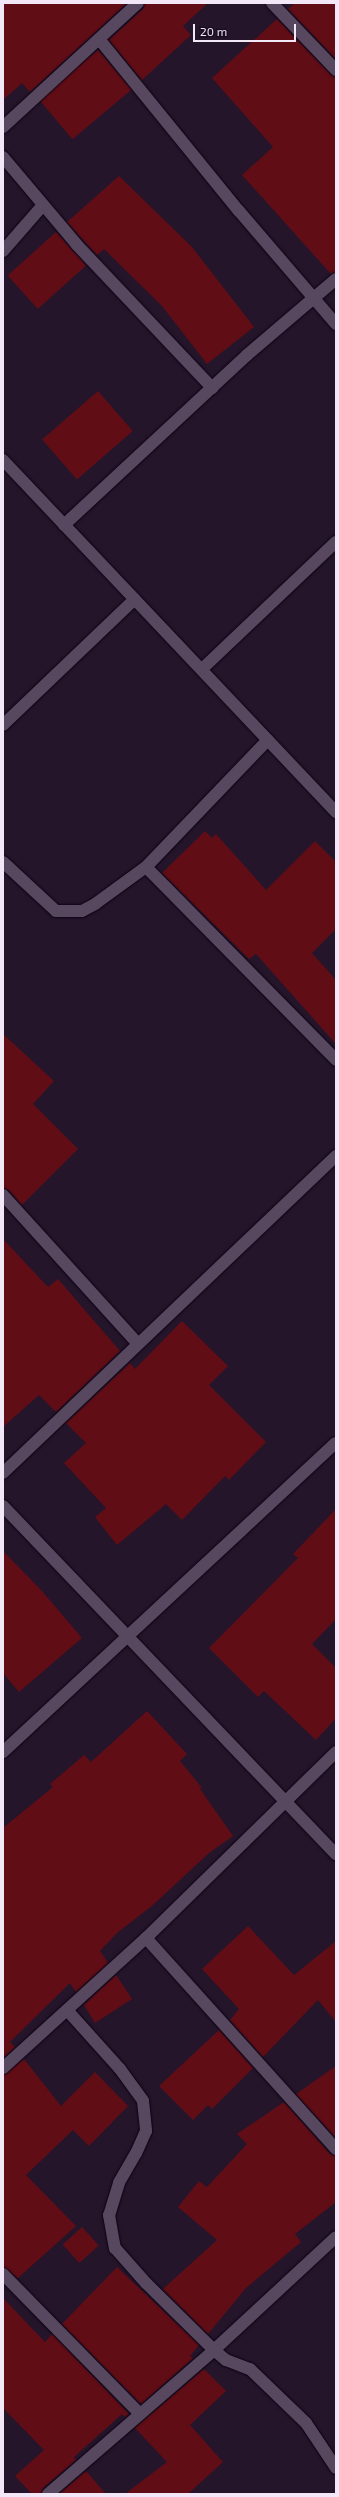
<!DOCTYPE html>
<style>
body{margin:0}
#map{position:relative;width:339px;height:2497px;overflow:hidden;background:#24152b;font-family:"Exo 2",sans-serif}
div>[style]{position:absolute}
.building>*{inset:0;background:#610d16;transform-origin:0 0}
.roads{filter:drop-shadow(0 0 1px #0d0213) drop-shadow(0 0 1px #0d0213)}
.minor>*{height:12px;margin:-6px;padding:0 6px;transform-origin:6px;border-radius:6px;background:#57475f}
span{translate:-50% -50%;white-space:nowrap;text-align:center;line-height:1.15;-webkit-text-stroke:3px #1a0c21;paint-order:stroke}
.frame{position:absolute;inset:0;border:4px solid #f2e8f7;pointer-events:none}
.scale{position:absolute;left:193px;top:24px;width:103px;height:18px;box-sizing:border-box;border:2px solid #f2e8f7;border-top:0;padding-left:5px;font-size:12px;line-height:14px;white-space:nowrap;color:#f2e8f7;-webkit-text-stroke:3px #1a0c21;paint-order:stroke}
</style>
<div id="map">
<div class="building">
<div style="clip-path:polygon(3px 3px,127px 3px,30px 92px,22px 83px,3px 100px)"></div>
<div style="clip-path:polygon(145px 3px,208px 3px,183px 26px,191px 35px,142px 80px,109px 40px,143px 9px)"></div>
<div style="clip-path:polygon(295px 3px,336px 3px,336px 59px,288px 9px)"></div>
<div style="clip-path:polygon(277px 19px,331px 75px,336px 77px,336px 272px,331px 274px,242px 175px,273px 147px,212px 78px)"></div>
<div style="left:98px;top:50px;width:52px;height:77px;rotate:50deg"></div>
<div style="clip-path:polygon(119px 176px,192px 247px,254px 327px,207px 364px,162px 306px,104px 249px,97px 255px,67px 222px)"></div>
<div style="left:56px;top:232px;width:45px;height:65px;rotate:48deg"></div>
<div style="left:98px;top:391px;width:53px;height:74px;rotate:49deg"></div>
<div style="clip-path:polygon(205px 831px,212px 838px,216px 834px,266px 890px,315px 841px,336px 862px,336px 929px,312px 953px,336px 980px,336px 1044px,256px 954px,249px 959px,162px 873px)"></div>
<div style="clip-path:polygon(3px 1034px,54px 1081px,33px 1104px,78px 1149px,22px 1205px,9px 1190px,3px 1188px)"></div>
<div style="clip-path:polygon(3px 1239px,48px 1287px,58px 1279px,120px 1351px,56px 1412px,39px 1395px,3px 1427px)"></div>
<div style="clip-path:polygon(182px 1321px,228px 1366px,209px 1385px,266px 1442px,229px 1480px,225px 1476px,182px 1520px,166px 1504px,117px 1545px,95px 1517px,106px 1508px,64px 1463px,86px 1443px,66px 1423px,130px 1363px,135px 1369px)"></div>
<div style="clip-path:polygon(336px 1509px,336px 1619px,312px 1644px,336px 1668px,336px 1718px,316px 1740px,264px 1691px,258px 1697px,209px 1648px,298px 1558px,293px 1554px)"></div>
<div style="clip-path:polygon(3px 1551px,42px 1591px,82px 1638px,19px 1692px,3px 1673px)"></div>
<div style="clip-path:polygon(147px 1711px,187px 1754px,180px 1761px,202px 1788px,200px 1789px,233px 1836px,209px 1853px,153px 1905px,117px 1933px,100px 1951px,108px 1963px,76px 1992px,70px 1983px,10px 2042px,15px 2047px,3px 2058px,3px 1828px,53px 1787px,50px 1784px,84px 1755px,91px 1762px)"></div>
<div style="clip-path:polygon(248px 1926px,294px 1975px,336px 1941px,336px 2022px,318px 2000px,263px 2057px,230px 2020px,239px 2009px,202px 1969px)"></div>
<div style="clip-path:polygon(116px 1975px,132px 1999px,95px 2023px,84px 2005px)"></div>
<div style="clip-path:polygon(219px 2030px,253px 2068px,212px 2109px,208px 2105px,193px 2120px,159px 2086px)"></div>
<div style="clip-path:polygon(24px 2059px,61px 2106px,95px 2072px,128px 2106px,89px 2146px,73px 2130px,26px 2175px,76px 2226px,18px 2278px,3px 2267px,3px 2075px)"></div>
<div style="clip-path:polygon(336px 2066px,336px 2138px,296px 2094px)"></div>
<div style="clip-path:polygon(284px 2102px,330px 2154px,336px 2156px,336px 2202px,295px 2234px,301px 2242px,246px 2288px,208px 2334px,163px 2289px,217px 2240px,178px 2207px,199px 2181px,207px 2187px,247px 2144px,237px 2134px)"></div>
<div style="left:82px;top:2227px;width:25px;height:26px;rotate:48deg"></div>
<div style="clip-path:polygon(117px 2267px,199px 2345px,190px 2356px,193px 2358px,141px 2404px,62px 2324px)"></div>
<div style="clip-path:polygon(3px 2298px,45px 2342px,52px 2334px,129px 2414px,125px 2417px,122px 2414px,74px 2457px,76px 2460px,43px 2488px,41px 2494px,32px 2494px,15px 2476px,44px 2450px,3px 2408px)"></div>
<div style="clip-path:polygon(204px 2369px,226px 2391px,190px 2425px,223px 2462px,188px 2494px,125px 2494px,167px 2462px,135px 2428px)"></div>
<div style="clip-path:polygon(86px 2471px,106px 2494px,59px 2494px)"></div>
</div>
<div class="roads">
<div class="minor">
<div style="left:272px;top:3px;width:93px;rotate:46.3deg"></div>
<div style="left:99px;top:39px;width:222px;rotate:50.9deg"></div>
<div style="left:239px;top:211px;width:149px;rotate:49.4deg"></div>
<div style="left:3px;top:127px;width:183px;rotate:-42.6deg"></div>
<div style="left:3px;top:157px;width:115px;rotate:49.9deg"></div>
<div style="left:77px;top:245px;width:197px;rotate:46.6deg"></div>
<div style="left:3px;top:251px;width:61px;rotate:-49deg"></div>
<div style="left:3px;top:460px;width:485px;rotate:46.6deg"></div>
<div style="left:64px;top:525px;width:250px;rotate:-42.9deg"></div>
<div style="left:247px;top:355px;width:117px;rotate:-40.5deg"></div>
<div style="left:202px;top:669px;width:185px;rotate:-43.5deg"></div>
<div style="left:3px;top:725px;width:182px;rotate:-43.7deg"></div>
<div style="left:3px;top:862px;width:72px;rotate:42.8deg"></div>
<div style="left:56px;top:911px;width:26px"></div>
<div style="left:82px;top:911px;width:15px;rotate:-28deg"></div>
<div style="left:95px;top:904px;width:63px;rotate:-36deg"></div>
<div style="left:146px;top:867px;width:176px;rotate:-46.2deg"></div>
<div style="left:146px;top:867px;width:271px;rotate:45.4deg"></div>
<div style="left:3px;top:1195px;width:201px;rotate:47.8deg"></div>
<div style="left:3px;top:1473px;width:460px;rotate:-43.6deg"></div>
<div style="left:3px;top:1506px;width:482px;rotate:46.3deg"></div>
<div style="left:3px;top:1752px;width:454px;rotate:-42.9deg"></div>
<div style="left:146px;top:1938px;width:284px;rotate:48deg"></div>
<div style="left:67px;top:2010px;width:79px;rotate:48.1deg"></div>
<div style="left:120px;top:2069px;width:39px;rotate:54deg"></div>
<div style="left:143px;top:2101px;width:30px;rotate:84deg"></div>
<div style="left:146px;top:2131px;width:24px;rotate:114deg"></div>
<div style="left:136px;top:2153px;width:34px;rotate:120deg"></div>
<div style="left:119px;top:2183px;width:34px;rotate:107deg"></div>
<div style="left:109px;top:2215px;width:34px;rotate:80deg"></div>
<div style="left:115px;top:2248px;width:47px;rotate:48.5deg"></div>
<div style="left:146px;top:2283px;width:95px;rotate:44.6deg"></div>
<div style="left:214px;top:2350px;width:166px;rotate:-42.8deg"></div>
<div style="left:3px;top:2068px;width:193px;rotate:-42.3deg"></div>
<div style="left:146px;top:1938px;width:266px;rotate:-44.4deg"></div>
<div style="left:3px;top:2274px;width:196px;rotate:45.6deg"></div>
<div style="left:48px;top:2494px;width:220px;rotate:-40.9deg"></div>
<div style="left:214px;top:2350px;width:16px;rotate:40deg"></div>
<div style="left:226px;top:2360px;width:26px;rotate:21deg"></div>
<div style="left:250px;top:2369px;width:78px;rotate:44deg"></div>
<div style="left:306px;top:2423px;width:54px;rotate:56.3deg"></div>
</div>
</div>
<div class="frame"></div>
<div class="scale">20 m</div>
</div>
